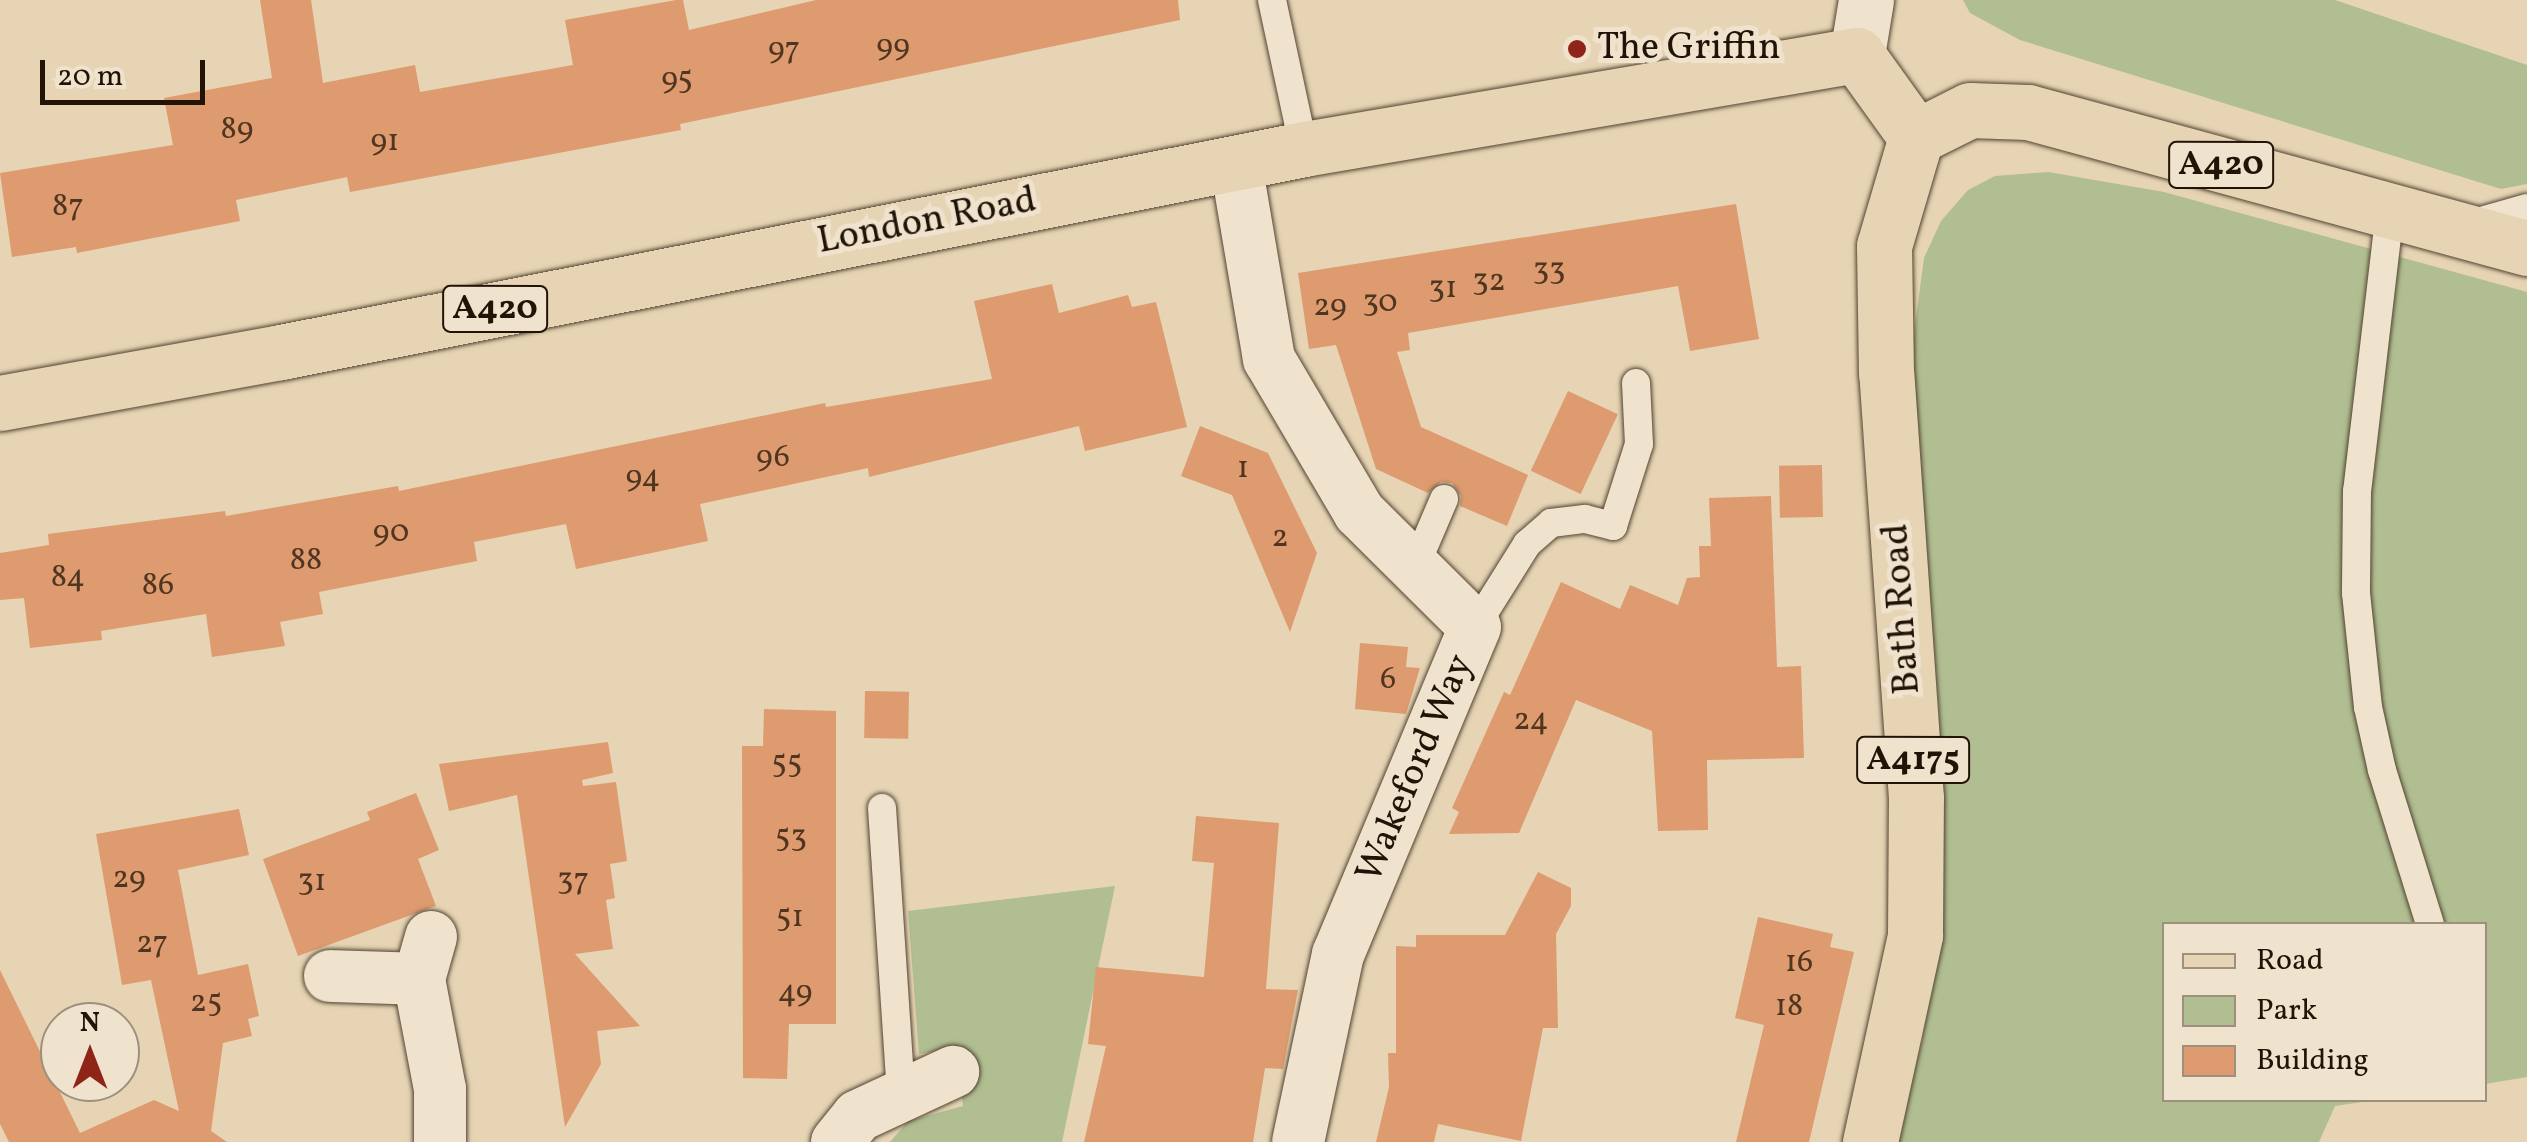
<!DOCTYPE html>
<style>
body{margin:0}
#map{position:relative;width:2527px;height:1142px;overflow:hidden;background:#e6d4b4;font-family:Vollkorn,serif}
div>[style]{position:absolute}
.green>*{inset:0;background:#b0be91}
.building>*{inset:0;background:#dd9b6f;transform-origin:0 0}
.roads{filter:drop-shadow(0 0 2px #524432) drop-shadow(0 0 2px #524432)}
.lane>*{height:28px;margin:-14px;padding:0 14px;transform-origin:14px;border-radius:14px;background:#efe3ce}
.street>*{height:52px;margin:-26px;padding:0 26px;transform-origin:26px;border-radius:26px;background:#efe3ce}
.secondary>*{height:55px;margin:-27.5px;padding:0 27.5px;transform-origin:27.5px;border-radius:27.5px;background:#efe3ce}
.primary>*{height:55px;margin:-27.5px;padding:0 27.5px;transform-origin:27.5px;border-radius:27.5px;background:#e6d4b4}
.dots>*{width:28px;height:28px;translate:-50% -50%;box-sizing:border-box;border:5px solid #efe3ce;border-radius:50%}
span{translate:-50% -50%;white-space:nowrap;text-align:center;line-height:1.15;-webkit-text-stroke:10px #efe3ce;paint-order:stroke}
.number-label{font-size:32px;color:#503621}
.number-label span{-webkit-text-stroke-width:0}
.shield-label span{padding:2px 8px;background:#efe3ce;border:2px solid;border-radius:8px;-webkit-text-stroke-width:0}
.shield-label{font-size:35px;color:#211407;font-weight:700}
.poi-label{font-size:38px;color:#211407}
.left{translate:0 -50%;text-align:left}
.street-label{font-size:38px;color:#211407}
.legend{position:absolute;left:2162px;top:922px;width:325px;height:180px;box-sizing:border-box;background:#efe3ce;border:2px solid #9d907e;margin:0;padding:12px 18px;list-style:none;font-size:30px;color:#211407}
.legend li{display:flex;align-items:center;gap:20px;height:50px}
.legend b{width:50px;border:2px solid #9d907e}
.north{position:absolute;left:40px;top:1002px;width:100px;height:100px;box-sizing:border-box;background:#efe3ce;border:2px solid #9d907e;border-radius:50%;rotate:0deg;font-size:28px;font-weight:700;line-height:40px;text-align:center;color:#211407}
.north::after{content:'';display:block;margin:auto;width:35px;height:45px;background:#8f2418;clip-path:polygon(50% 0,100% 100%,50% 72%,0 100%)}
.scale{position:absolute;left:40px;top:60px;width:165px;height:45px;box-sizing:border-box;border:5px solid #211407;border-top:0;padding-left:12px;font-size:30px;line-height:35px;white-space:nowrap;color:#211407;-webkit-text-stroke:8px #efe3ce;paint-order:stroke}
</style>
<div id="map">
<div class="green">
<div style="clip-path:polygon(1963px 0,2335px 0,2527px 65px,2527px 184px,2501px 189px,2020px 40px,1970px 13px)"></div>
<div style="clip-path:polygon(2048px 172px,2164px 192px,2527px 292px,2527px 1077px,2485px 1084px,2484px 924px,2164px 924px,2164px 1100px,2376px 1100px,2335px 1106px,2319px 1142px,1895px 1142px,1922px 1041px,1935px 962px,1941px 894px,1939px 713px,1909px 370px,1924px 258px,1941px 221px,1968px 190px,1995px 176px)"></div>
<div style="clip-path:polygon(1115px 886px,1062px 1142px,890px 1142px,908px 1121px,963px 1106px,957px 1047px,919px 1054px,908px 911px)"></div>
</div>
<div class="building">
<div style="clip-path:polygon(260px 0,311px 0,323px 83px,415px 65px,420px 92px,573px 65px,565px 20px,676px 0,683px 0,689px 30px,816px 0,1178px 0,1180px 20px,680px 124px,681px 130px,350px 192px,347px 177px,236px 200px,240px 221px,77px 253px,76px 247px,12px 257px,0 173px,173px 145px,164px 98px,272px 78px)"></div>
<div style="clip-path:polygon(1736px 204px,1759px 339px,1690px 351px,1678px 286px,1408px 333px,1410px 350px,1397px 352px,1421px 427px,1528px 475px,1507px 526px,1460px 506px,1461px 496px,1452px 483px,1441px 482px,1428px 493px,1376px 469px,1336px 345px,1309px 349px,1298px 273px)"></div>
<div style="clip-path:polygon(1052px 284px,1059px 313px,1128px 295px,1132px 307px,1156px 302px,1187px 427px,1085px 451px,1079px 426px,869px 477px,868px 468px,700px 504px,708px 541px,576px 569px,566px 524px,474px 542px,477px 561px,319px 592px,323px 614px,280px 622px,285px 646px,212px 657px,206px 614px,101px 631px,102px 640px,30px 648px,24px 598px,0 600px,0 553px,49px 545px,48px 534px,225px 511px,226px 516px,398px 486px,399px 491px,825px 403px,826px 407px,992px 379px,974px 301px)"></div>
<div style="left:1568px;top:391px;width:55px;height:88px;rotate:25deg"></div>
<div style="clip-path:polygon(1200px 426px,1268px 453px,1317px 553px,1290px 632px,1232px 495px,1181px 476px)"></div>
<div style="left:1822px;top:465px;width:52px;height:43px;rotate:89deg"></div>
<div style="clip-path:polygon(1771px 496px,1777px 667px,1801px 666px,1804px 758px,1707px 760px,1708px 830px,1658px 831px,1652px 731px,1576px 700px,1519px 833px,1449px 834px,1459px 812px,1452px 808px,1504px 692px,1510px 695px,1561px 582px,1620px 609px,1630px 585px,1678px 605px,1687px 578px,1700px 577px,1699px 546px,1711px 546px,1709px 498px)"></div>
<div style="clip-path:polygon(1360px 643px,1408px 647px,1406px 667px,1420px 668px,1406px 714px,1355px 709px)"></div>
<div style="left:865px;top:691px;width:44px;height:47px;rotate:1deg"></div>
<div style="clip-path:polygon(764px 709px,836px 711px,836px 1024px,789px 1024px,787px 1079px,743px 1078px,742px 746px,763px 746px)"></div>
<div style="clip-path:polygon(608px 742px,613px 773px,582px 780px,583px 786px,616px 782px,627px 861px,610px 864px,615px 898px,606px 900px,613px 949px,575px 954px,640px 1026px,597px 1031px,601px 1064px,565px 1127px,517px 795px,449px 811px,439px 764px)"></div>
<div style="clip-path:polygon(416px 793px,439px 850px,418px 859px,436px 906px,298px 956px,263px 859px,370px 820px,367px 812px)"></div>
<div style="clip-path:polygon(239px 809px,249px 855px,178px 870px,198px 975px,248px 964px,259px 1016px,248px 1019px,252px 1036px,223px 1043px,211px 1131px,227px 1142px,9px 1142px,0 1124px,0 970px,80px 1133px,154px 1100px,179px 1111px,151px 980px,122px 985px,96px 834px)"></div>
<div style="clip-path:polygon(1196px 816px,1279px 823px,1266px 989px,1298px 990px,1283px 1069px,1265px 1068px,1253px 1142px,1084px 1142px,1106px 1046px,1088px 1044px,1096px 967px,1204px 977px,1214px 863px,1192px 861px)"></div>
<div style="clip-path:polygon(1538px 872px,1571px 888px,1571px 906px,1556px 934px,1558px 1028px,1543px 1028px,1521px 1141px,1438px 1124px,1434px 1142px,1376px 1142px,1389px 1087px,1388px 1053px,1396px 1053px,1396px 946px,1416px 947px,1416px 935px,1505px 935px)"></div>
<div style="clip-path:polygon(1758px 917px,1833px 934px,1830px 947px,1854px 952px,1809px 1142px,1736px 1142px,1764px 1025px,1735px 1018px)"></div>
</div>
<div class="roads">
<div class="lane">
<div style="left:1272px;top:0;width:152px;rotate:77.9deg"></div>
<div style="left:2390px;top:211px;width:282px;rotate:96.7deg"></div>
<div style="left:2357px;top:491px;width:102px;rotate:90.6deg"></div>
<div style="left:2356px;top:593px;width:115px;rotate:84deg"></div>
<div style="left:2368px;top:707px;width:65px;rotate:77.5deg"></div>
<div style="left:2382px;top:770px;width:161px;rotate:72.7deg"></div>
<div style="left:2471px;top:224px;width:58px;rotate:-15.9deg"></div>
<div style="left:1415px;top:567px;width:74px;rotate:-66.9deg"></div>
<div style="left:1475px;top:627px;width:98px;rotate:-57.9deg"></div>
<div style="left:1527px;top:544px;width:32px;rotate:-41deg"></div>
<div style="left:1551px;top:523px;width:34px;rotate:-7deg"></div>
<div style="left:1585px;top:519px;width:29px;rotate:14deg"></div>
<div style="left:1613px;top:526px;width:86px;rotate:-72.4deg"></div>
<div style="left:1639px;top:444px;width:61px;rotate:-92.8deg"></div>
<div style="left:882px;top:808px;width:289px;rotate:86.2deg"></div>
</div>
<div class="street">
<div style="left:1236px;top:164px;width:198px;rotate:80.4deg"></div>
<div style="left:1269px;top:359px;width:178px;rotate:59.5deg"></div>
<div style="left:1359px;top:512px;width:163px;rotate:44.8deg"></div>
<div style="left:1475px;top:627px;width:355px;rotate:112.7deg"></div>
<div style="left:1338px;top:954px;width:192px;rotate:102deg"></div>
<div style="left:431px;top:937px;width:44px;rotate:105.9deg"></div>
<div style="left:419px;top:979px;width:112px;rotate:79.2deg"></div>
<div style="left:440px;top:1089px;width:53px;rotate:90deg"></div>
<div style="left:330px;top:976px;width:89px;rotate:1.9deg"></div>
<div style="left:837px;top:1142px;width:33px;rotate:-51deg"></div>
<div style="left:858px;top:1116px;width:105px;rotate:-24.9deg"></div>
</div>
<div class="secondary">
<div style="left:1857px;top:55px;width:56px;rotate:-80.7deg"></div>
</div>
<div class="primary">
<div style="left:1916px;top:137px;width:60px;rotate:-26.6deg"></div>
<div style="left:1970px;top:110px;width:58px;rotate:2deg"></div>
<div style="left:2028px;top:112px;width:517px;rotate:15.25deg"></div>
<div style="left:0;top:403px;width:286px;rotate:-10.3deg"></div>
<div style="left:281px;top:352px;width:1043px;rotate:-11.22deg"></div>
<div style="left:1304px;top:149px;width:561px;rotate:-9.65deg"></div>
<div style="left:1857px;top:55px;width:101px;rotate:54.3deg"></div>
<div style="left:1870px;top:1142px;width:212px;rotate:-77.7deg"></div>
<div style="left:1915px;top:935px;width:137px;rotate:-89.6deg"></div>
<div style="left:1916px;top:798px;width:426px;rotate:-94deg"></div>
<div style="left:1886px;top:373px;width:127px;rotate:-90.9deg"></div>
<div style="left:1884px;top:246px;width:114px;rotate:-73.6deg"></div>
</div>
</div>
<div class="dots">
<div style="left:1577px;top:49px;background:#8f2418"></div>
</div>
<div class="number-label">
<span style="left:893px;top:47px">99</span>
<span style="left:784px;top:50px">97</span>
<span style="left:677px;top:80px">95</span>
<span style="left:237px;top:130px">89</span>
<span style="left:385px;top:142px">91</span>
<span style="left:68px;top:207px">87</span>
<span style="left:1549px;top:271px">33</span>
<span style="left:1489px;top:282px">32</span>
<span style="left:1443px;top:289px">31</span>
<span style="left:1380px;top:303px">30</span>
<span style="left:1330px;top:307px">29</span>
<span style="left:773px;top:458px">96</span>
<span style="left:1243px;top:469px">1</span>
<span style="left:643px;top:478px">94</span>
<span style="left:391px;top:533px">90</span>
<span style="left:1280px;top:538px">2</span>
<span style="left:306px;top:561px">88</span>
<span style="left:68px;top:578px">84</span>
<span style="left:158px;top:586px">86</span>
<span style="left:1388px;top:680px">6</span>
<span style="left:1531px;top:721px">24</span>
<span style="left:787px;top:764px">55</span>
<span style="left:791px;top:838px">53</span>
<span style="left:129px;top:879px">29</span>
<span style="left:573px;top:881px">37</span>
<span style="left:312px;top:882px">31</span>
<span style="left:790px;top:918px">51</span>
<span style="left:152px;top:944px">27</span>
<span style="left:1799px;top:963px">16</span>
<span style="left:795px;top:993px">49</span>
<span style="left:206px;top:1003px">25</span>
<span style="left:1789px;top:1007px">18</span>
</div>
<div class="shield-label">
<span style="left:2221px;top:165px">A420</span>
<span style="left:495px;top:309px">A420</span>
<span style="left:1913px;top:760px">A4175</span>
</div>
<div class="poi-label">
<span class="left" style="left:1597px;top:49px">The Griffin</span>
</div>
<div class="street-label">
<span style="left:927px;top:222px;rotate:-11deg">London Road</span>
<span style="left:1903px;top:609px;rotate:-94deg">Bath Road</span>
<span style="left:1416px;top:769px;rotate:-67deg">Wakeford Way</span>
</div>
<ul class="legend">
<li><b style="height:12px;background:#e6d4b4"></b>Road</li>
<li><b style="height:28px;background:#b0be91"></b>Park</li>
<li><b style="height:28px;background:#dd9b6f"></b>Building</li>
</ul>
<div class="north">N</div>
<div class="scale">20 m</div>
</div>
